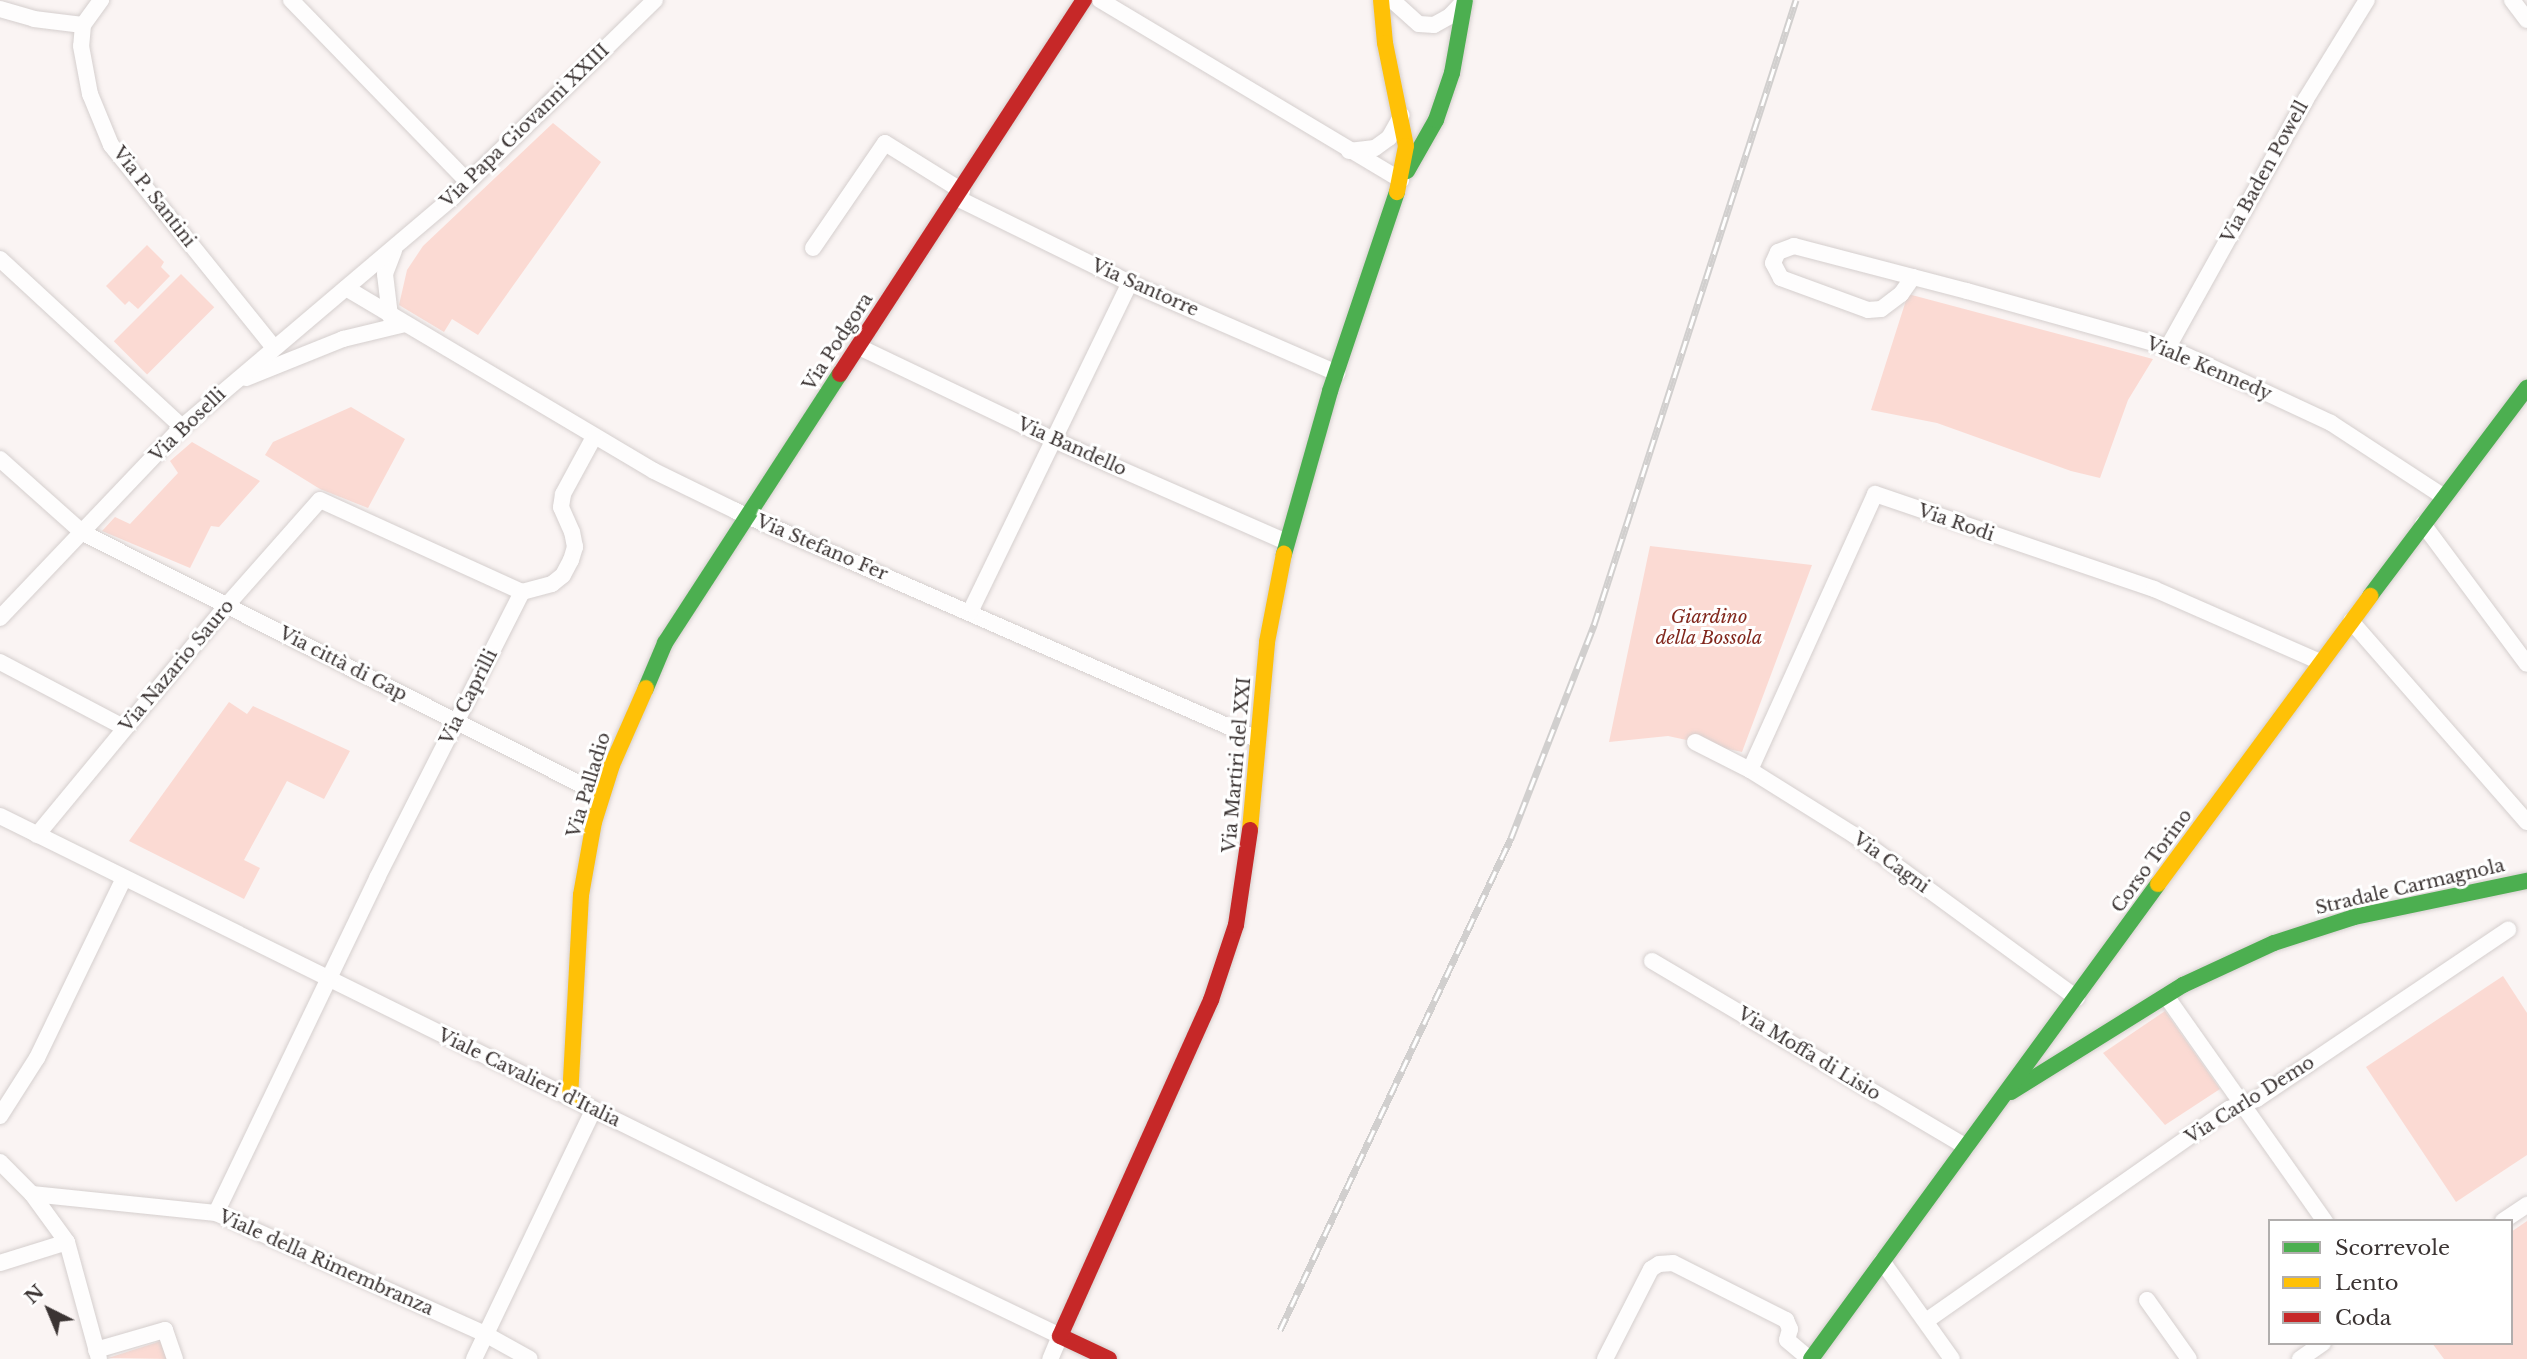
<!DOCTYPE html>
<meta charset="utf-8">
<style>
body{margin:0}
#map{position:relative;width:2527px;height:1359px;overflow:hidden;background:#faf4f3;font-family:"Libre Baskerville",serif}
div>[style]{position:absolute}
.green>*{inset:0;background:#fbdad3;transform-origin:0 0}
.roads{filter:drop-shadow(0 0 2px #d5cfce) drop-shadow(0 0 2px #d5cfce)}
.street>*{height:16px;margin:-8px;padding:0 8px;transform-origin:8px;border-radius:8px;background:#fefdfd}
.fast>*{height:16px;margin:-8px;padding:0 8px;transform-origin:8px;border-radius:8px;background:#4caf50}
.slow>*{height:16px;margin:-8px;padding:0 8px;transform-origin:8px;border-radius:8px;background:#ffc107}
.jam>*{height:16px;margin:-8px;padding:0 8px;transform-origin:8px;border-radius:8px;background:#c62828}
.rail>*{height:7px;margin-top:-3.5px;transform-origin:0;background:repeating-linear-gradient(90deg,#fff 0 13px,#d1cfce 0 26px);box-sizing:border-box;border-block:2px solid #d1cfce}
span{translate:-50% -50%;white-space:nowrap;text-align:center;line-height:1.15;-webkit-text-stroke:6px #fff;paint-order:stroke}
.street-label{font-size:18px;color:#3b3433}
.park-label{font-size:18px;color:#82281d;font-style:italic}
.legend{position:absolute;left:2268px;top:1219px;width:245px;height:126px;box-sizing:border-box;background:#fff;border:2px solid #b1aead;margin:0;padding:9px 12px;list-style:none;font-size:21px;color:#3b3433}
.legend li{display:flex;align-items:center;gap:14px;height:35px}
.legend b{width:35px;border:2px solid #b1aead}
.north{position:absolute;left:14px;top:1275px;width:70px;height:70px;-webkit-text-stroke:5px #fff;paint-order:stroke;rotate:317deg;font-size:19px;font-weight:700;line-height:28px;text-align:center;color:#3b3433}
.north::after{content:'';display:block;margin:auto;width:24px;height:32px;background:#3b3433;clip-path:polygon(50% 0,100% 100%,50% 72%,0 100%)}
</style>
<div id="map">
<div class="green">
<div style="clip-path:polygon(553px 123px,601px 162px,478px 335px,452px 319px,444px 332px,399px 305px,407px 270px,423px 246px)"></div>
<div style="clip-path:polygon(147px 245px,164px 262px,161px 267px,170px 276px,138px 309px,129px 301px,125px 305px,106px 286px)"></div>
<div style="left:181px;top:274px;width:47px;height:95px;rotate:45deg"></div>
<div style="clip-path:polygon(1908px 294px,2153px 359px,2128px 400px,2100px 478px,2071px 471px,1937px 423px,1871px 410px)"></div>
<div style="clip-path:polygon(351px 407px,405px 439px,368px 508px,320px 489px,265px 455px,273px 442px)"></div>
<div style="clip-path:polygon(192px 442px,260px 481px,219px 527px,211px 526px,190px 568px,102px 531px,115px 517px,130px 524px,178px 473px,170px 461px)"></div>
<div style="clip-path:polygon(1650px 546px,1812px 565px,1742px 752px,1668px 736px,1609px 742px)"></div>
<div style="clip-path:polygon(229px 702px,247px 714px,253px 706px,350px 751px,324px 799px,287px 781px,244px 860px,260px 868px,244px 899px,129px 841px)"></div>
<div style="clip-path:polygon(2503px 976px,2527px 1013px,2527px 1155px,2456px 1202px,2366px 1067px)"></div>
<div style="clip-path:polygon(2165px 1011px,2220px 1089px,2165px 1125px,2103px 1053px)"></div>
<div style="clip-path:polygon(2527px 1221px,2527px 1359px,2444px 1359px,2432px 1343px,2511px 1343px,2511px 1232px)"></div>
<div style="clip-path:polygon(164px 1340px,171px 1359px,108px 1358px)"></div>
</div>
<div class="roads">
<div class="street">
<div style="left:291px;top:0;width:254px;rotate:45.8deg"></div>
<div style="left:1100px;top:0;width:351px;rotate:30.9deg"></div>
<div style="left:1392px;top:0;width:36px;rotate:42deg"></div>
<div style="left:1419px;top:24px;width:15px;rotate:4deg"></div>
<div style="left:1434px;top:25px;width:18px;rotate:-29deg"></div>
<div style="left:1450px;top:16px;width:22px;rotate:-47deg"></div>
<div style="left:2512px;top:0;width:25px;rotate:53deg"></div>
<div style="left:0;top:9px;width:35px;rotate:16deg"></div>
<div style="left:34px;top:19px;width:49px;rotate:7deg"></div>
<div style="left:83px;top:25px;width:21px;rotate:95deg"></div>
<div style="left:81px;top:46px;width:49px;rotate:79.4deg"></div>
<div style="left:90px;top:94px;width:55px;rotate:67.6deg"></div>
<div style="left:111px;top:145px;width:260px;rotate:51.2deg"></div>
<div style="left:83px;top:25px;width:31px;rotate:-54deg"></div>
<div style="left:1349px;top:151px;width:26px;rotate:-7deg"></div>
<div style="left:1375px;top:148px;width:17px;rotate:-36deg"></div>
<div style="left:1389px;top:138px;width:26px;rotate:-61deg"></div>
<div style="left:957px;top:198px;width:193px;rotate:26.2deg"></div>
<div style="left:1130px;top:283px;width:226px;rotate:23.5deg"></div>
<div style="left:813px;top:248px;width:127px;rotate:-55.6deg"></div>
<div style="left:885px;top:143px;width:91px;rotate:31.9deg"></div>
<div style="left:0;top:259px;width:248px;rotate:42.7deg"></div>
<div style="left:1913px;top:277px;width:21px;rotate:125deg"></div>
<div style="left:1901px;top:294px;width:25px;rotate:143deg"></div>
<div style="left:1881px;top:309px;width:13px;rotate:176deg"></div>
<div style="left:1868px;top:310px;width:93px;rotate:-159.8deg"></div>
<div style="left:1781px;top:278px;width:17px;rotate:-118deg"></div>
<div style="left:1773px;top:263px;width:12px;rotate:-66deg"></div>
<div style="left:1778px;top:252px;width:17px;rotate:-21deg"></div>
<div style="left:1794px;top:246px;width:179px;rotate:14.6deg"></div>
<div style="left:1967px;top:291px;width:209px;rotate:15.6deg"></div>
<div style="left:2168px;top:347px;width:180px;rotate:25deg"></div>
<div style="left:2331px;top:423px;width:135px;rotate:33.2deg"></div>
<div style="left:346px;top:288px;width:358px;rotate:30.7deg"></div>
<div style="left:654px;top:471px;width:91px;rotate:26deg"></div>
<div style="left:736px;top:511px;width:569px;rotate:23.64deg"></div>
<div style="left:390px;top:316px;width:42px;rotate:-96.8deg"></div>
<div style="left:385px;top:274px;width:25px;rotate:-69deg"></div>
<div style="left:859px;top:347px;width:216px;rotate:25.5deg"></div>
<div style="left:1054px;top:440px;width:253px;rotate:23.7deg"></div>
<div style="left:2168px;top:347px;width:284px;rotate:-60.9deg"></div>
<div style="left:2306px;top:99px;width:116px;rotate:-58.4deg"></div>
<div style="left:246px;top:378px;width:105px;rotate:-21.9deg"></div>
<div style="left:343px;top:339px;width:64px;rotate:-13.6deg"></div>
<div style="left:0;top:459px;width:111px;rotate:41.7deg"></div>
<div style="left:83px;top:533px;width:581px;rotate:26.79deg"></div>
<div style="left:2423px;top:524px;width:174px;rotate:53.4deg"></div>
<div style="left:970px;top:612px;width:366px;rotate:-64.1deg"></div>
<div style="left:0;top:618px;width:264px;rotate:-46.4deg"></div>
<div style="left:182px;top:427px;width:355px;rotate:-40.3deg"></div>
<div style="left:453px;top:197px;width:282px;rotate:-44.3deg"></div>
<div style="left:2351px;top:621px;width:267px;rotate:48.8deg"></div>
<div style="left:0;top:662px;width:141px;rotate:27.8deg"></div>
<div style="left:1695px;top:742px;width:62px;rotate:27deg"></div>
<div style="left:1750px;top:770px;width:123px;rotate:32deg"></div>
<div style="left:1854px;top:835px;width:276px;rotate:36.2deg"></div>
<div style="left:1750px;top:770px;width:303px;rotate:-65.6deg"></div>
<div style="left:1875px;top:494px;width:295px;rotate:18.8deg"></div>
<div style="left:2154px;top:589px;width:181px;rotate:23.7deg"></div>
<div style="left:0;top:816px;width:853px;rotate:26.29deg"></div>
<div style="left:765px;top:1194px;width:327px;rotate:25.7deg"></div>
<div style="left:1060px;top:1336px;width:25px;rotate:113deg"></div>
<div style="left:37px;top:835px;width:298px;rotate:-50.4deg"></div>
<div style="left:227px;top:605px;width:140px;rotate:-48.5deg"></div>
<div style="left:320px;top:500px;width:222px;rotate:24.5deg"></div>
<div style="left:1652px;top:961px;width:365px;rotate:30.6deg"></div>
<div style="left:2166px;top:996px;width:276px;rotate:54.8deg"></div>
<div style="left:0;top:1116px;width:69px;rotate:-57.5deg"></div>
<div style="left:37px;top:1058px;width:200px;rotate:-64.2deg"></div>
<div style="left:0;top:1162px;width:45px;rotate:45deg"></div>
<div style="left:32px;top:1194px;width:59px;rotate:53.9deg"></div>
<div style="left:67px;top:1242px;width:121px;rotate:74.7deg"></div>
<div style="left:32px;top:1194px;width:185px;rotate:5.9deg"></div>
<div style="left:216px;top:1213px;width:295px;rotate:24.2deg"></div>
<div style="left:485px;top:1334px;width:51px;rotate:29.1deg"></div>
<div style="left:216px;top:1213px;width:372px;rotate:-64.3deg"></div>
<div style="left:377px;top:878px;width:321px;rotate:-63.1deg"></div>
<div style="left:522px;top:592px;width:31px;rotate:-15deg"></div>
<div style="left:552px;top:584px;width:14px;rotate:-39deg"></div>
<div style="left:563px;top:575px;width:17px;rotate:-62deg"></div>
<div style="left:571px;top:560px;width:14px;rotate:-73deg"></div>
<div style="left:575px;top:547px;width:15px;rotate:-101deg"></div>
<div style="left:572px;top:532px;width:27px;rotate:-114deg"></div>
<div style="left:561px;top:507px;width:13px;rotate:-81deg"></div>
<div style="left:563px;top:494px;width:65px;rotate:-61.5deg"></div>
<div style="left:2503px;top:1221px;width:29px;rotate:-34deg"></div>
<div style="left:1882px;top:1261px;width:120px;rotate:54.5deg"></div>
<div style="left:0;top:1263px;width:70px;rotate:-17.4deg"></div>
<div style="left:2147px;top:1300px;width:72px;rotate:54.6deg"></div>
<div style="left:1926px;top:1321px;width:370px;rotate:-35deg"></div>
<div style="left:2229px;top:1109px;width:30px;rotate:-20deg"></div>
<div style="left:2257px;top:1099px;width:303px;rotate:-34deg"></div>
<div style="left:96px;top:1350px;width:72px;rotate:-16.2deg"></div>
<div style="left:165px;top:1330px;width:31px;rotate:71deg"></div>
<div style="left:474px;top:1359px;width:277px;rotate:-64.4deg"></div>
<div style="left:1605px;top:1359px;width:101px;rotate:-62.9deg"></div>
<div style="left:1651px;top:1269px;width:9px;rotate:-32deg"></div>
<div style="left:1659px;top:1264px;width:14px;rotate:-4deg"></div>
<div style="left:1673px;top:1263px;width:127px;rotate:26.8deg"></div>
<div style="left:1786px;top:1320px;width:10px;rotate:66deg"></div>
<div style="left:1790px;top:1329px;width:11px;rotate:105deg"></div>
<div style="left:1787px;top:1340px;width:30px;rotate:40deg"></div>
<div style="left:2300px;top:1359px;width:28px;rotate:-35deg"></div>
</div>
<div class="fast">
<div style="left:1407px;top:171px;width:59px;rotate:-60.4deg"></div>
<div style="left:1436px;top:120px;width:50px;rotate:-71.2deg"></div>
<div style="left:1452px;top:73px;width:74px;rotate:-79.9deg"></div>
<div style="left:1284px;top:554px;width:169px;rotate:-74.2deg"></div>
<div style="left:1330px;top:391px;width:210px;rotate:-71.4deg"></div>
<div style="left:2370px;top:596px;width:261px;rotate:-53deg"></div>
<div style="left:646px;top:688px;width:49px;rotate:-67.1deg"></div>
<div style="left:665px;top:643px;width:321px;rotate:-57deg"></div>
<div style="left:2011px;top:1092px;width:203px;rotate:-31.9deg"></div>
<div style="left:2183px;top:985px;width:100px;rotate:-24.8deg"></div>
<div style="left:2274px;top:943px;width:84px;rotate:-18deg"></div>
<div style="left:2354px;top:917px;width:177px;rotate:-11.8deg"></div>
<div style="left:1811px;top:1359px;width:588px;rotate:-53.85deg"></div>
</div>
<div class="slow">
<div style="left:1381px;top:0;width:43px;rotate:84.7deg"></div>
<div style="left:1385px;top:43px;width:105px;rotate:78.5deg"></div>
<div style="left:1406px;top:146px;width:47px;rotate:101.1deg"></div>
<div style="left:1250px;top:830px;width:189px;rotate:-84.8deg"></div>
<div style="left:1267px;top:642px;width:90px;rotate:-79.1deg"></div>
<div style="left:2158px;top:884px;width:358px;rotate:-53.6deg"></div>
<div style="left:570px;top:1098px;width:203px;rotate:-86.9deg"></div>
<div style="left:581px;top:895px;width:74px;rotate:-79.9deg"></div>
<div style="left:594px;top:822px;width:60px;rotate:-72.5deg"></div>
<div style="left:612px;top:765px;width:84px;rotate:-66.2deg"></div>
</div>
<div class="jam">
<div style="left:840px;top:374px;width:447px;rotate:-56.9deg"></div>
<div style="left:1109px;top:1359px;width:54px;rotate:-154.9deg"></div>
<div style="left:1060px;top:1336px;width:368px;rotate:-65.8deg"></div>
<div style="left:1211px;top:1000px;width:79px;rotate:-71.6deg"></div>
<div style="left:1236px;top:925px;width:96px;rotate:-81.6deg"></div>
</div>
</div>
<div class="rail">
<div style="left:1280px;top:1330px;width:544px;rotate:-64.85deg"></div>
<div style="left:1511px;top:838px;width:229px;rotate:-68.7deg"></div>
<div style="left:1594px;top:625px;width:657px;rotate:-72.09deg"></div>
</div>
<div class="street-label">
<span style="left:525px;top:126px;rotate:-44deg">Via Papa Giovanni XXIII</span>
<span style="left:2265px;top:172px;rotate:-61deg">Via Baden Powell</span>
<span style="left:154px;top:197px;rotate:52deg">Via P. Santini</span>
<span style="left:1145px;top:288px;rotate:24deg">Via Santorre</span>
<span style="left:838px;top:342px;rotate:-57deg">Via Podgora</span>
<span style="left:2209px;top:369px;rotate:23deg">Viale Kennedy</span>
<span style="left:188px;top:425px;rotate:-44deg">Via Boselli</span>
<span style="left:1072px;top:447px;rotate:24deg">Via Bandello</span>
<span style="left:1956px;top:523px;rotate:19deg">Via Rodi</span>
<span style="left:822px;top:548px;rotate:23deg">Via Stefano Fer</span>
<span style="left:343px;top:664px;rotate:27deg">Via città di Gap</span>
<span style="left:177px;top:666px;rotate:-50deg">Via Nazario Sauro</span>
<span style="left:469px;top:697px;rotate:-63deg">Via Caprilli</span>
<span style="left:1237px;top:765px;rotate:-85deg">Via Martiri del XXI</span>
<span style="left:589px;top:785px;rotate:-73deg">Via Palladio</span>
<span style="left:2152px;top:861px;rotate:-54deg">Corso Torino</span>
<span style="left:1891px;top:863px;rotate:36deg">Via Cagni</span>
<span style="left:2410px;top:887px;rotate:-13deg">Stradale Carmagnola</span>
<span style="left:1809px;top:1054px;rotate:31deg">Via Moffa di Lisio</span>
<span style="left:529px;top:1078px;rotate:26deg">Viale Cavalieri d'Italia</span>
<span style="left:2250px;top:1100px;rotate:-32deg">Via Carlo Demo</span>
<span style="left:326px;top:1263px;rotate:24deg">Viale della Rimembranza</span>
</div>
<div class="park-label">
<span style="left:1709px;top:628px">Giardino<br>della Bossola</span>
</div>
<ul class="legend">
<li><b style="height:9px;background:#4caf50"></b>Scorrevole</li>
<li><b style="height:9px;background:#ffc107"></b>Lento</li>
<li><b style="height:9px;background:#c62828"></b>Coda</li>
</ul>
<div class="north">N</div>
</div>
